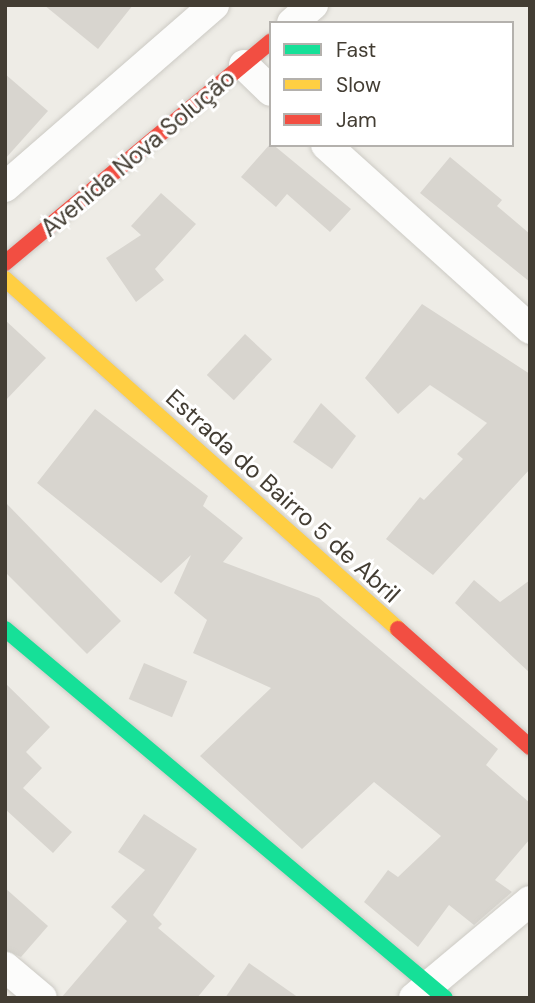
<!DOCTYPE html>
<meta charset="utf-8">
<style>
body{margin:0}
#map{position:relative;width:535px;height:1003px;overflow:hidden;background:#eeece6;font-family:"DM Sans",sans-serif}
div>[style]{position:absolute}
.building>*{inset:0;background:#d8d5cf;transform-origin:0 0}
.roads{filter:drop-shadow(0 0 2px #cccac4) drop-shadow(0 0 2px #cccac4)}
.street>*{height:30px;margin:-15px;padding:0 15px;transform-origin:15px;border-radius:15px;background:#fcfcfb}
.fast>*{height:16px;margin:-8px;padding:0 8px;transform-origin:8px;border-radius:8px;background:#16e098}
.slow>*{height:16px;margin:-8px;padding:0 8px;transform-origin:8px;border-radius:8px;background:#ffcf43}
.jam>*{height:16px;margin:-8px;padding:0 8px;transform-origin:8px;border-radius:8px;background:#f24e42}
span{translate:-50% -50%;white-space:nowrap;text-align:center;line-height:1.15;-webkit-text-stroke:6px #fff;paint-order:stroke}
.street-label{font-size:24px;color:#433d33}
.frame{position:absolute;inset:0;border:7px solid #433d33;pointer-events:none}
.legend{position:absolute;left:269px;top:21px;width:245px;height:126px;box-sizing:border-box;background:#fff;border:2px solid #b4b1ad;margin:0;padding:9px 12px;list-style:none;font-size:21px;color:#433d33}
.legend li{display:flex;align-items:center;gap:14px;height:35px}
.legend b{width:35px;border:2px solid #b4b1ad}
</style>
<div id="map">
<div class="building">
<div style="clip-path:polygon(44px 5px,133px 5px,98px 49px)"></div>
<div style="clip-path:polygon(5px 74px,48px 111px,5px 159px)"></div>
<div style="clip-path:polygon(271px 143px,351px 209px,330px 232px,287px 194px,276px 207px,241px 177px)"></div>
<div style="clip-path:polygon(450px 157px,502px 200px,497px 206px,530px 234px,530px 282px,420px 193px)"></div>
<div style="clip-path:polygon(161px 193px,196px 224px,155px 269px,164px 280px,136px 302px,106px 258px,141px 235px,131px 226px)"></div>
<div style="clip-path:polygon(422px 304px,530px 374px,530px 469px,433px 575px,386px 539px,420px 497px,424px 500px,463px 459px,457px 454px,487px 423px,430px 385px,398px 414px,365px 378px)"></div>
<div style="clip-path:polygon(5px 320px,46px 358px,5px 401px)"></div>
<div style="left:245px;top:334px;width:37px;height:56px;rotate:43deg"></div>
<div style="clip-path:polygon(321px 403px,356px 436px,332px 469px,293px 442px)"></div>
<div style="clip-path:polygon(95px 409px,208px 496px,203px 506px,243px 538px,223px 562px,319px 598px,498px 749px,486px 765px,530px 803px,530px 839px,495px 880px,512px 892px,474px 925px,449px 905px,418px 947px,364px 902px,388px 870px,398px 877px,441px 836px,374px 782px,302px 849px,200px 756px,271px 688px,193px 653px,207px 620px,174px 593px,191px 555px,161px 583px,37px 483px)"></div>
<div style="clip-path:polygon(5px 502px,121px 621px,87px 654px,5px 572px)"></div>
<div style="clip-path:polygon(474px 580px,500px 602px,530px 580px,530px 673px,455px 603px)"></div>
<div style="left:144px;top:663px;width:47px;height:39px;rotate:23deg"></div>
<div style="clip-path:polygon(5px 683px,50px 727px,26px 752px,42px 768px,23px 788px,72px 832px,53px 853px,5px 809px)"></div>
<div style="clip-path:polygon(144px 814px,197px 849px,153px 915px,162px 924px,158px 928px,215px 976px,197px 998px,61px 998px,127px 921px,111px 907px,145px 870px,118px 852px)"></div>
<div style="clip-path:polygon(5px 888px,48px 926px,21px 957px,5px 950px)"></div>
<div style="clip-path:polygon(249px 963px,299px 998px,225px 998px)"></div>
</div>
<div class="roads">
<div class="street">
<div style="left:292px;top:23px;width:28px;rotate:-41deg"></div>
<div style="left:244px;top:65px;width:37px;rotate:44deg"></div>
<div style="left:326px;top:145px;width:275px;rotate:42deg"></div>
<div style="left:5px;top:187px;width:277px;rotate:-41deg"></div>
<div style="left:5px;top:967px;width:48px;rotate:40deg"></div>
<div style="left:414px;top:998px;width:151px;rotate:-39.9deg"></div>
</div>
<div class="fast">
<div style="left:5px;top:629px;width:574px;rotate:39.98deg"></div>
</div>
<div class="slow">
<div style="left:5px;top:279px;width:526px;rotate:41.69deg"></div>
</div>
<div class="jam">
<div style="left:5px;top:263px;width:346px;rotate:-39.8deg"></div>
<div style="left:398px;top:629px;width:177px;rotate:41.8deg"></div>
</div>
</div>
<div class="street-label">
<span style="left:138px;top:153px;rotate:-40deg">Avenida Nova Solução</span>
<span style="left:283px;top:496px;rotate:42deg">Estrada do Bairro 5 de Abril</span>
</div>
<div class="frame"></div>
<ul class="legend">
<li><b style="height:9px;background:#16e098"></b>Fast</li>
<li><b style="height:9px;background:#ffcf43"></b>Slow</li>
<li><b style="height:9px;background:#f24e42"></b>Jam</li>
</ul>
</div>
